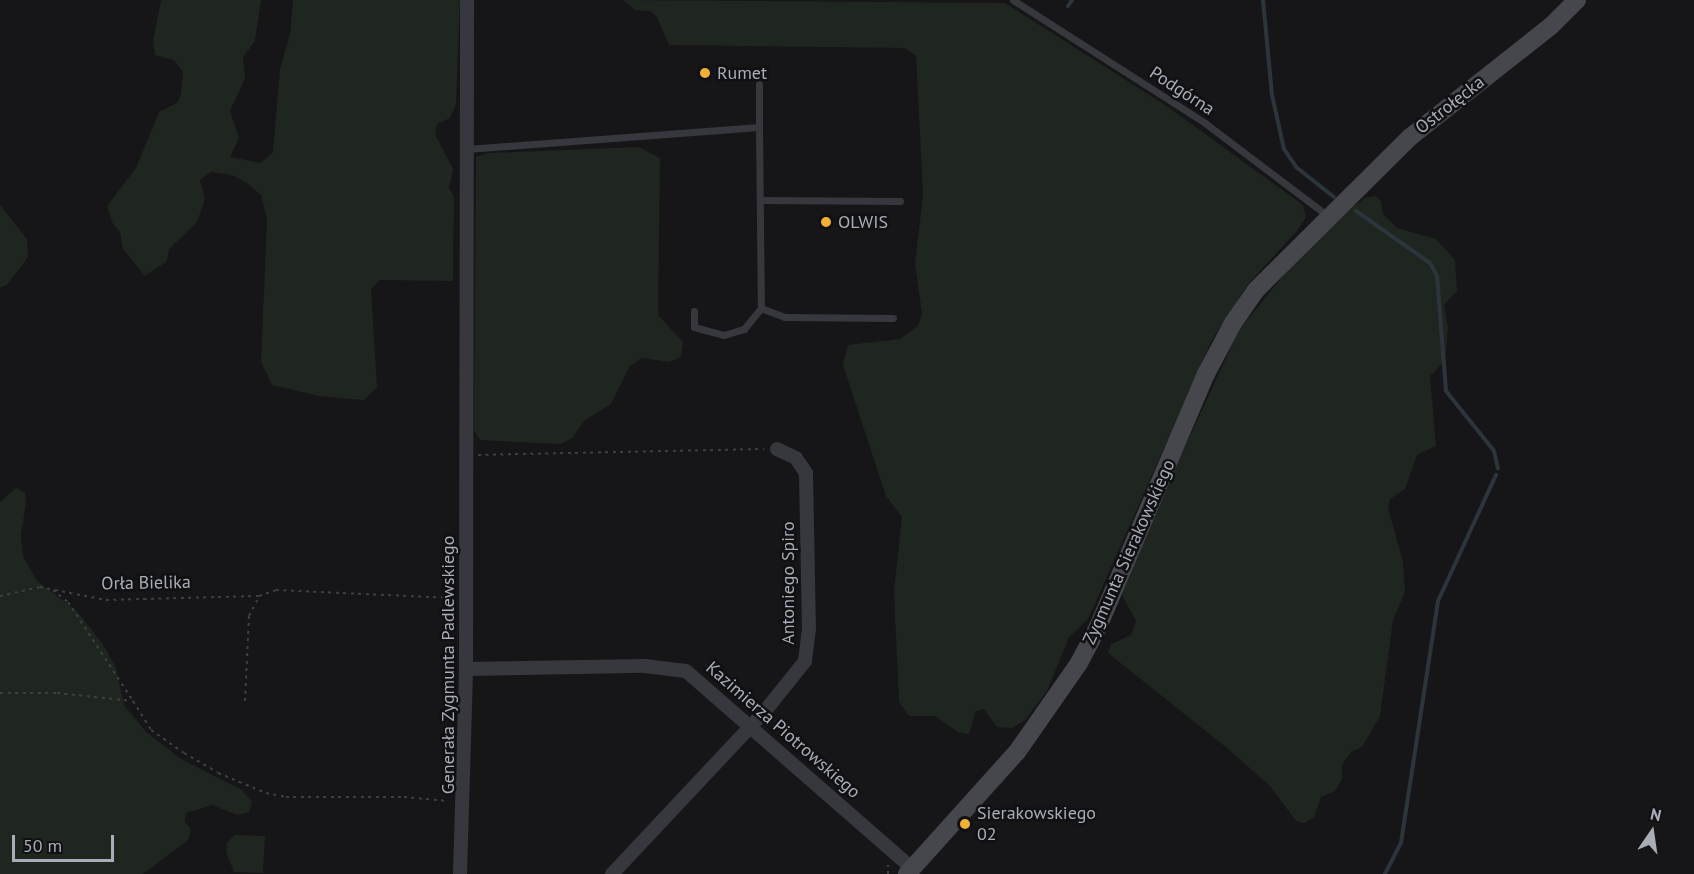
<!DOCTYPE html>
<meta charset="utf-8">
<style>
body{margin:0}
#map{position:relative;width:1694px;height:874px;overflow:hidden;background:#161618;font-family:"PT Sans",sans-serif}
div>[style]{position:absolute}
.green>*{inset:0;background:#1e261f}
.stream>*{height:4px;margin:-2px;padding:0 2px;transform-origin:2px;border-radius:2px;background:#2c353c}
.path>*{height:2px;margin-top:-1px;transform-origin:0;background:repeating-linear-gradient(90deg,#3d3f44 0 3px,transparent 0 7.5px)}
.lane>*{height:7px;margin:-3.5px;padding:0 3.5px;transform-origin:3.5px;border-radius:3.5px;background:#37383d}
.street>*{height:14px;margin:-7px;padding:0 7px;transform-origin:7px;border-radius:7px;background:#37383d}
.secondary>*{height:18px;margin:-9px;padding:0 9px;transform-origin:9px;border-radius:9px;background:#45474d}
.dots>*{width:16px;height:16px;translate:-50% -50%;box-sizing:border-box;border:3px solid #111113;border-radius:50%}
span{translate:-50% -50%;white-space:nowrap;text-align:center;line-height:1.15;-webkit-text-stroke:5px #111113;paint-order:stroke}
.poi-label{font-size:18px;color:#a8adb8}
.left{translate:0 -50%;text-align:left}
.street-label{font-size:18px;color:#a8adb8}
.north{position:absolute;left:1622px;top:802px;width:60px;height:60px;-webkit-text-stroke:4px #111113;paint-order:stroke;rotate:13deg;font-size:16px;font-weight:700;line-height:24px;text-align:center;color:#a8adb8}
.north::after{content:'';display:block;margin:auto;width:21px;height:27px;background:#a8adb8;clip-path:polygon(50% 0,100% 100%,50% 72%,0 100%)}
.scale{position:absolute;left:12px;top:835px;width:102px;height:27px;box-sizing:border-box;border:3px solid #a8adb8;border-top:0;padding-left:8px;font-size:18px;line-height:21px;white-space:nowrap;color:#a8adb8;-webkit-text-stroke:4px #111113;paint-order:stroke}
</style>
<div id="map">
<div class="green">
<div style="clip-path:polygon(161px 0,261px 0,255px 41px,243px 57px,245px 78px,230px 111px,239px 138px,230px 157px,261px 163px,273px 152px,280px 69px,290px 34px,293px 0,460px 0,456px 104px,450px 118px,437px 124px,435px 134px,453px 169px,449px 188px,454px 197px,453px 281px,379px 280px,371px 290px,377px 387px,364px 400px,319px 396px,272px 385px,261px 362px,267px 219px,261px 195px,247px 183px,232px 175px,211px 172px,200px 180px,205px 199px,197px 222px,169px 249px,167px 261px,145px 276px,123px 249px,120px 232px,113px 224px,107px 206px,136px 168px,159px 112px,177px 103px,181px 94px,183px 72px,174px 60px,155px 55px,153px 42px)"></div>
<div style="clip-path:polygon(623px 0,1005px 3px,1168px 107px,1303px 205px,1306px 217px,1297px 231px,1248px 284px,1212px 340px,1088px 619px,1069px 637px,1047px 691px,1025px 720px,1012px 728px,997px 727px,984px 709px,976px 711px,969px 734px,958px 732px,935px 716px,909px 716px,899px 702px,894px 591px,902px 517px,886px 496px,843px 365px,848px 345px,900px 339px,918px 326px,922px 313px,915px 265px,923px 194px,916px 56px,905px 48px,669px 45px,657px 17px,650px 11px,635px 10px)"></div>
<div style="clip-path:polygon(639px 147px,660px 158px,658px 315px,683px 342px,681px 357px,669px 362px,642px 358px,630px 366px,611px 404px,585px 420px,572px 438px,560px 444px,480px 440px,474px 430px,476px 157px,488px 153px)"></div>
<div style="clip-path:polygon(1375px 196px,1381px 201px,1383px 214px,1397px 228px,1436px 239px,1455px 260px,1457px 291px,1444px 305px,1448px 327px,1445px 361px,1430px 376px,1436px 446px,1417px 455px,1405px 489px,1390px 499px,1388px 508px,1403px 562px,1405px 592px,1393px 620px,1380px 716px,1362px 747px,1351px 752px,1342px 765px,1342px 779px,1335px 791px,1321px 797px,1314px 817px,1304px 823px,1296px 821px,1270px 786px,1227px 748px,1108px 653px,1111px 644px,1131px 635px,1136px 621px,1123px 597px,1121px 585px,1239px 330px,1301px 254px,1339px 217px,1365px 198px)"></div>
<div style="clip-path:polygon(0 205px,27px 239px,28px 257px,7px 285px,0 288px)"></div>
<div style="clip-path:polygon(16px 488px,25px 493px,26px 502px,21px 535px,23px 556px,37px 581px,77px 611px,104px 646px,116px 668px,124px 705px,146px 732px,181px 759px,242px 790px,252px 802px,249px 812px,237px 815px,212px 805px,186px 813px,185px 822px,191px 829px,188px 840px,143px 874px,0 874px,0 502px)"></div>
<div style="clip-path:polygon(235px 835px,265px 836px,263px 873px,234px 872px,226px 852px,227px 843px)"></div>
</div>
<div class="stream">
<div style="left:1263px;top:0;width:95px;rotate:84.6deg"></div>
<div style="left:1272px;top:95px;width:55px;rotate:77.5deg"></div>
<div style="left:1284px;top:149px;width:22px;rotate:56deg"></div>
<div style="left:1296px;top:167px;width:48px;rotate:38.3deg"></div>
<div style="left:1068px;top:6px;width:7px;rotate:-56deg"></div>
<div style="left:1356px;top:211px;width:90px;rotate:35.1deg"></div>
<div style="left:1430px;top:263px;width:15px;rotate:62deg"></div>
<div style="left:1437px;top:276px;width:115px;rotate:85.5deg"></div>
<div style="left:1446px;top:391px;width:77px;rotate:51.3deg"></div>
<div style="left:1494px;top:451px;width:18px;rotate:77deg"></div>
<div style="left:1385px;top:874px;width:35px;rotate:-63deg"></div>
<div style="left:1401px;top:843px;width:245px;rotate:-81.3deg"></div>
<div style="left:1438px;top:601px;width:139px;rotate:-65.3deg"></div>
</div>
<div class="path">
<div style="left:478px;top:455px;width:286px;rotate:-1.2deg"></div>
<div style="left:53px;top:590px;width:19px;rotate:39deg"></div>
<div style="left:68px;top:602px;width:118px;rotate:56.7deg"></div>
<div style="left:0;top:596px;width:41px;rotate:-12.7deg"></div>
<div style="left:40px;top:587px;width:67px;rotate:11.1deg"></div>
<div style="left:106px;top:600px;width:153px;rotate:-1.5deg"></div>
<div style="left:0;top:693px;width:57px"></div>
<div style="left:57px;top:693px;width:76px;rotate:6deg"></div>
<div style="left:133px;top:701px;width:34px;rotate:58deg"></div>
<div style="left:151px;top:730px;width:40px;rotate:34.9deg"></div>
<div style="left:184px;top:753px;width:39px;rotate:30deg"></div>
<div style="left:218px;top:773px;width:52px;rotate:22.6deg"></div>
<div style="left:266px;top:793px;width:20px;rotate:11deg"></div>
<div style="left:286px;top:797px;width:118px"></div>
<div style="left:404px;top:797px;width:44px;rotate:5.2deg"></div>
<div style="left:245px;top:701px;width:85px;rotate:-87.3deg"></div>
<div style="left:249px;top:616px;width:22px;rotate:-63deg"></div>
<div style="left:259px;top:596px;width:18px;rotate:-19deg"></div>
<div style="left:276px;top:590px;width:176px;rotate:2.6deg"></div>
<div style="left:888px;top:874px;width:9px;rotate:-90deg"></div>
</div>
<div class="lane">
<div style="left:1013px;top:0;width:228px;rotate:32.6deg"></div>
<div style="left:1205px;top:123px;width:154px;rotate:37.1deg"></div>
<div style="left:759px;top:127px;width:181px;rotate:89.4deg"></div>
<div style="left:761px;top:308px;width:26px;rotate:21deg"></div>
<div style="left:785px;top:317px;width:108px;rotate:0.5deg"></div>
<div style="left:467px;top:149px;width:293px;rotate:-4.3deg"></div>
<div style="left:759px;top:127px;width:43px;rotate:-90deg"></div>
<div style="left:760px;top:200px;width:140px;rotate:0.4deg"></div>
<div style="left:694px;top:311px;width:16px;rotate:90deg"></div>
<div style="left:694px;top:327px;width:31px;rotate:15deg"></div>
<div style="left:724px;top:335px;width:21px;rotate:-17deg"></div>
<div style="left:744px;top:329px;width:27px;rotate:-51deg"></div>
</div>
<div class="street">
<div style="left:466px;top:669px;width:179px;rotate:-1deg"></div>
<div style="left:645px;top:666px;width:41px;rotate:7deg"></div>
<div style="left:686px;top:671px;width:300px;rotate:41.1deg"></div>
<div style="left:460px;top:874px;width:205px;rotate:-88.3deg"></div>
<div style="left:466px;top:669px;width:669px;rotate:-89.91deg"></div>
<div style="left:612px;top:874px;width:224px;rotate:-46.8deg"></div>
<div style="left:765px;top:711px;width:64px;rotate:-51.3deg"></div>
<div style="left:805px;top:661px;width:31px;rotate:-83deg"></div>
<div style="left:809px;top:630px;width:157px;rotate:-91.1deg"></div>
<div style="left:806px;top:473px;width:18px;rotate:-124deg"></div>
<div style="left:796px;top:458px;width:21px;rotate:-155deg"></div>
</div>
<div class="secondary">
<div style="left:907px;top:874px;width:164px;rotate:-48deg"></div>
<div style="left:1017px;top:752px;width:108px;rotate:-55.1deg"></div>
<div style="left:1079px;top:663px;width:41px;rotate:-62.2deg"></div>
<div style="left:1098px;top:627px;width:275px;rotate:-66.9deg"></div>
<div style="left:1206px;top:374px;width:58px;rotate:-62.1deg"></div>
<div style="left:1233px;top:323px;width:40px;rotate:-55.1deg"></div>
<div style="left:1256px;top:290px;width:216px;rotate:-44.8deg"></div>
<div style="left:1409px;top:138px;width:181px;rotate:-38.3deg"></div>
<div style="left:1551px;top:26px;width:37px;rotate:-45deg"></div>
</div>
<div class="dots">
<div style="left:705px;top:73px;background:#f2b134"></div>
<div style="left:826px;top:222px;background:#f2b134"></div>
<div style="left:965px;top:824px;background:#f2b134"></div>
</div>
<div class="poi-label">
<span class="left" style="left:717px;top:73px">Rumet</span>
<span class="left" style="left:838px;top:222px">OLWIS</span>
<span class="left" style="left:977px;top:824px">Sierakowskiego<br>02</span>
</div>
<div class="street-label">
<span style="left:1182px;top:91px;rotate:33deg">Podgórna</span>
<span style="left:1450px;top:105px;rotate:-38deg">Ostrołęcka</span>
<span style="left:1129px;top:552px;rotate:-66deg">Zygmunta Sierakowskiego</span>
<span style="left:146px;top:583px;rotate:-1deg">Orła Bielika</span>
<span style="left:788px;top:583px;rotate:-90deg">Antoniego Spiro</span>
<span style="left:448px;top:665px;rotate:-90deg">Generała Zygmunta Padlewskiego</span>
<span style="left:783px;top:730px;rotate:41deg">Kazimierza Piotrowskiego</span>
</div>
<div class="north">N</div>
<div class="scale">50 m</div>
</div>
